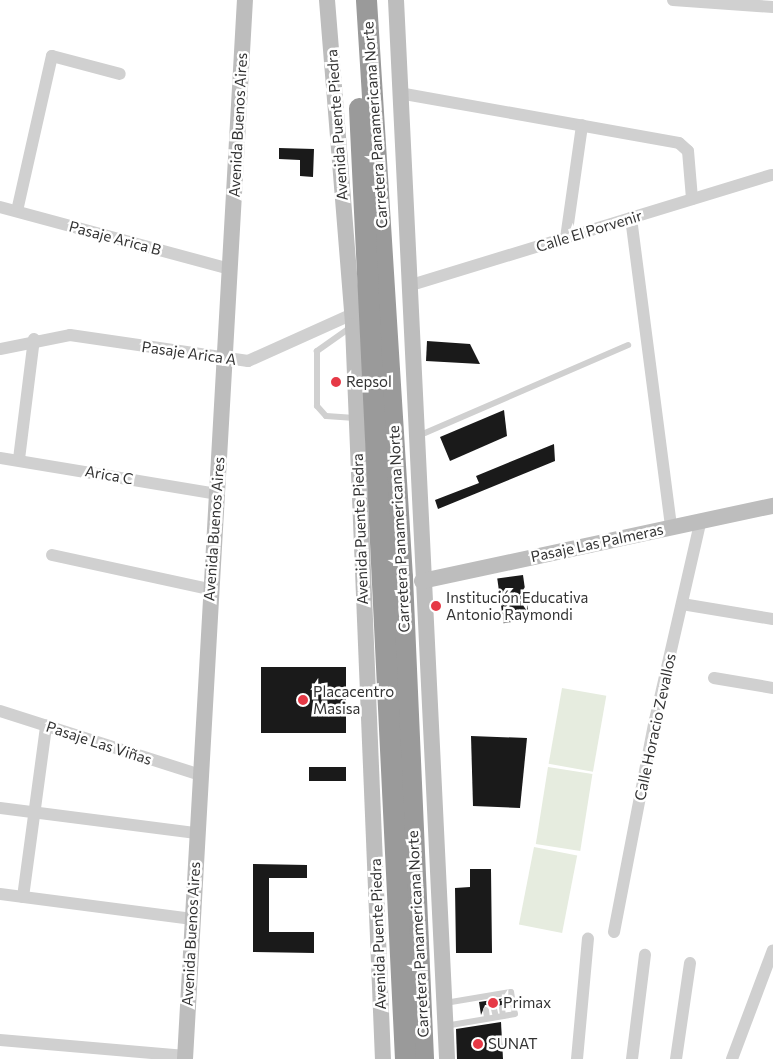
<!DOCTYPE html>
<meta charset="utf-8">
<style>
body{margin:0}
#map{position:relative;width:773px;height:1059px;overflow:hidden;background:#fff;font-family:Commissioner,sans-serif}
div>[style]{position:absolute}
.green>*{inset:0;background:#e6ecdf;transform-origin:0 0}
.building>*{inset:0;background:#1a1a1a;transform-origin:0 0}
.lane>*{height:6px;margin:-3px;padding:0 3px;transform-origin:3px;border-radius:3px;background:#d0d0d0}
.street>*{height:12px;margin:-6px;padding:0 6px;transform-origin:6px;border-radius:6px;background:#d0d0d0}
.secondary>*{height:16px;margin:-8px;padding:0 8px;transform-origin:8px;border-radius:8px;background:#bdbdbd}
.highway>*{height:21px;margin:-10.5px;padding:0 10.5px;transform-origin:10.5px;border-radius:10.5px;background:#9a9a9a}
.dots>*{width:14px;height:14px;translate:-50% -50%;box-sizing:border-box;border:2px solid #fff;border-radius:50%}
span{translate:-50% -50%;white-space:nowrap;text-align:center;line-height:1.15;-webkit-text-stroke:5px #fff;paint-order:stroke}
.street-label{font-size:15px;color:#333}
.poi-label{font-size:15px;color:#333}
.left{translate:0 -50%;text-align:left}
</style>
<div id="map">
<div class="green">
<div style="left:562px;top:688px;width:45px;height:77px;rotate:10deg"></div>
<div style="left:548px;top:767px;width:45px;height:78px;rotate:9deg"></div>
<div style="left:534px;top:847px;width:44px;height:79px;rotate:11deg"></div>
</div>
<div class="building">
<div style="clip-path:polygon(279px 148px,314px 149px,313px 177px,300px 176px,300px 160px,279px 159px)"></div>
<div style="clip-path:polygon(427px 341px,470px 344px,480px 364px,426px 361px)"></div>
<div style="clip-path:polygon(504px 410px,507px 436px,450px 461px,440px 437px)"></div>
<div style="clip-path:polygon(554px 444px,555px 461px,438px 509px,435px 500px,479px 483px,476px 476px)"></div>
<div style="left:523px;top:575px;width:45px;height:26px;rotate:82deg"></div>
<div style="left:261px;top:667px;width:85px;height:66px"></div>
<div style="clip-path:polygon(471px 736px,527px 738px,520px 808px,473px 806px)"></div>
<div style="left:309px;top:767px;width:37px;height:14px"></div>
<div style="clip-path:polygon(253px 864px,307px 865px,307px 878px,269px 878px,269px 932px,314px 932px,314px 953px,253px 952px)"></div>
<div style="clip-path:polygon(470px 869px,491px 869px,492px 953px,456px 953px,455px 888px,470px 887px)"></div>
<div style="clip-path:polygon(505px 998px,506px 1006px,485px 1005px,481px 1015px,479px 1002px)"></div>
<div style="clip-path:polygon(501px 1022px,503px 1059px,457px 1059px,456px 1029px)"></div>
</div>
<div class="lane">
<div style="left:351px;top:327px;width:42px;rotate:144.8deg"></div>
<div style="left:317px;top:351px;width:55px;rotate:90deg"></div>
<div style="left:317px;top:406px;width:13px;rotate:48deg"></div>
<div style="left:326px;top:416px;width:29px;rotate:4deg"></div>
<div style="left:418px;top:436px;width:229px;rotate:-23.4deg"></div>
<div style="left:445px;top:1003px;width:67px;rotate:-9.5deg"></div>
<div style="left:511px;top:992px;width:22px;rotate:80deg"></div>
<div style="left:515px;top:1014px;width:71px;rotate:170.3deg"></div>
<div style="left:502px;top:1008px;width:8px;rotate:83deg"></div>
<div style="left:494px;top:1009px;width:8px;rotate:76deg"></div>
<div style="left:486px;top:1010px;width:8px;rotate:83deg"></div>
</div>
<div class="street">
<div style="left:673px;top:0;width:100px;rotate:4deg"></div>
<div style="left:399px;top:93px;width:284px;rotate:10.1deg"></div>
<div style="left:679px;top:143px;width:12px;rotate:42deg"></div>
<div style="left:688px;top:151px;width:48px;rotate:85.2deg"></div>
<div style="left:0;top:207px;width:238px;rotate:15.1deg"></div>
<div style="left:17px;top:211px;width:159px;rotate:-77.3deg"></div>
<div style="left:52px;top:56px;width:70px;rotate:14.8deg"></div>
<div style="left:631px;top:218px;width:313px;rotate:82.6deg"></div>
<div style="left:566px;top:238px;width:114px;rotate:-81.9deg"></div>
<div style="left:408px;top:286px;width:380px;rotate:-17deg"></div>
<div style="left:0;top:349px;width:71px;rotate:-11.3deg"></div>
<div style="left:70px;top:335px;width:180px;rotate:8.3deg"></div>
<div style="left:248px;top:361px;width:122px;rotate:-24.2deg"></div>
<div style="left:0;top:458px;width:221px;rotate:9.4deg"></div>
<div style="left:19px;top:459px;width:121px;rotate:-82.9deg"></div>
<div style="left:52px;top:555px;width:161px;rotate:12.2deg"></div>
<div style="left:682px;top:604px;width:92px;rotate:9.4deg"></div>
<div style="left:714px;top:678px;width:60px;rotate:9.6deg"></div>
<div style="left:0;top:711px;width:208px;rotate:17.7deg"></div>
<div style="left:0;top:808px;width:198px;rotate:7.3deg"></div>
<div style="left:0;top:894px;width:194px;rotate:7.4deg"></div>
<div style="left:23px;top:897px;width:173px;rotate:-82.3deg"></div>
<div style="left:614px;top:932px;width:216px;rotate:-79.1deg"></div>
<div style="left:655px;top:720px;width:202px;rotate:-77.1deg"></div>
<div style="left:0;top:1040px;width:186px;rotate:4.9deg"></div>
<div style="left:577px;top:1059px;width:121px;rotate:-84.8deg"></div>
<div style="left:632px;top:1059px;width:105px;rotate:-82.9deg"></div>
<div style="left:676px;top:1059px;width:97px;rotate:-81.7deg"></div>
<div style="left:732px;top:1059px;width:116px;rotate:-69.4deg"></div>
</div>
<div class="secondary">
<div style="left:327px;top:0;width:327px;rotate:85.4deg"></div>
<div style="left:353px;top:326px;width:734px;rotate:87.66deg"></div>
<div style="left:396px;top:0;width:1060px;rotate:87.24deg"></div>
<div style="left:422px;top:581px;width:359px;rotate:-12.1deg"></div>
<div style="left:185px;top:1059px;width:1061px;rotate:-86.76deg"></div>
</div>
<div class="highway">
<div style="left:366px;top:0;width:578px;rotate:86.43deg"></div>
<div style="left:402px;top:577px;width:482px;rotate:87.5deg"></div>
<div style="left:359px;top:108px;width:952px;rotate:87.23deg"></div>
</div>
<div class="dots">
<div style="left:336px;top:382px;background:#e63946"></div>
<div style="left:436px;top:606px;background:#e63946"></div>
<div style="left:303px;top:700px;background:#e63946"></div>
<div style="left:493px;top:1003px;background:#e63946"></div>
<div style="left:478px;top:1044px;background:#e63946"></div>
</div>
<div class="street-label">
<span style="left:238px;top:125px;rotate:-87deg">Avenida Buenos Aires</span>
<span style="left:337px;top:125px;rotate:-94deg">Avenida Puente Piedra</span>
<span style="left:375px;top:125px;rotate:-94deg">Carretera Panamericana Norte</span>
<span style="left:589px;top:231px;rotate:-17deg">Calle El Porvenir</span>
<span style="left:115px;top:238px;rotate:15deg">Pasaje Arica B</span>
<span style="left:189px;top:353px;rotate:8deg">Pasaje Arica A</span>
<span style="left:109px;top:475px;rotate:10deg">Arica C</span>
<span style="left:214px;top:529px;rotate:-86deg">Avenida Buenos Aires</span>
<span style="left:360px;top:529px;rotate:-92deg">Avenida Puente Piedra</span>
<span style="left:399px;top:529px;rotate:-93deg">Carretera Panamericana Norte</span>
<span style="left:597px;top:543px;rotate:-12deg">Pasaje Las Palmeras</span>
<span style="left:655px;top:727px;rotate:-78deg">Calle Horacio Zevallos</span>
<span style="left:99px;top:743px;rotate:18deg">Pasaje Las Viñas</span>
<span style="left:191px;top:934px;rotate:-87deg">Avenida Buenos Aires</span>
<span style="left:378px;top:934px;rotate:-92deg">Avenida Puente Piedra</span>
<span style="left:418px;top:934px;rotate:-93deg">Carretera Panamericana Norte</span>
</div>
<div class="poi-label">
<span class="left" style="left:346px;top:382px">Repsol</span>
<span class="left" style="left:446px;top:606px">Institución Educativa<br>Antonio Raymondi</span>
<span class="left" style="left:313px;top:700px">Placacentro<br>Masisa</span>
<span class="left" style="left:503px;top:1003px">Primax</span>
<span class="left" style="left:488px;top:1044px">SUNAT</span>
</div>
</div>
